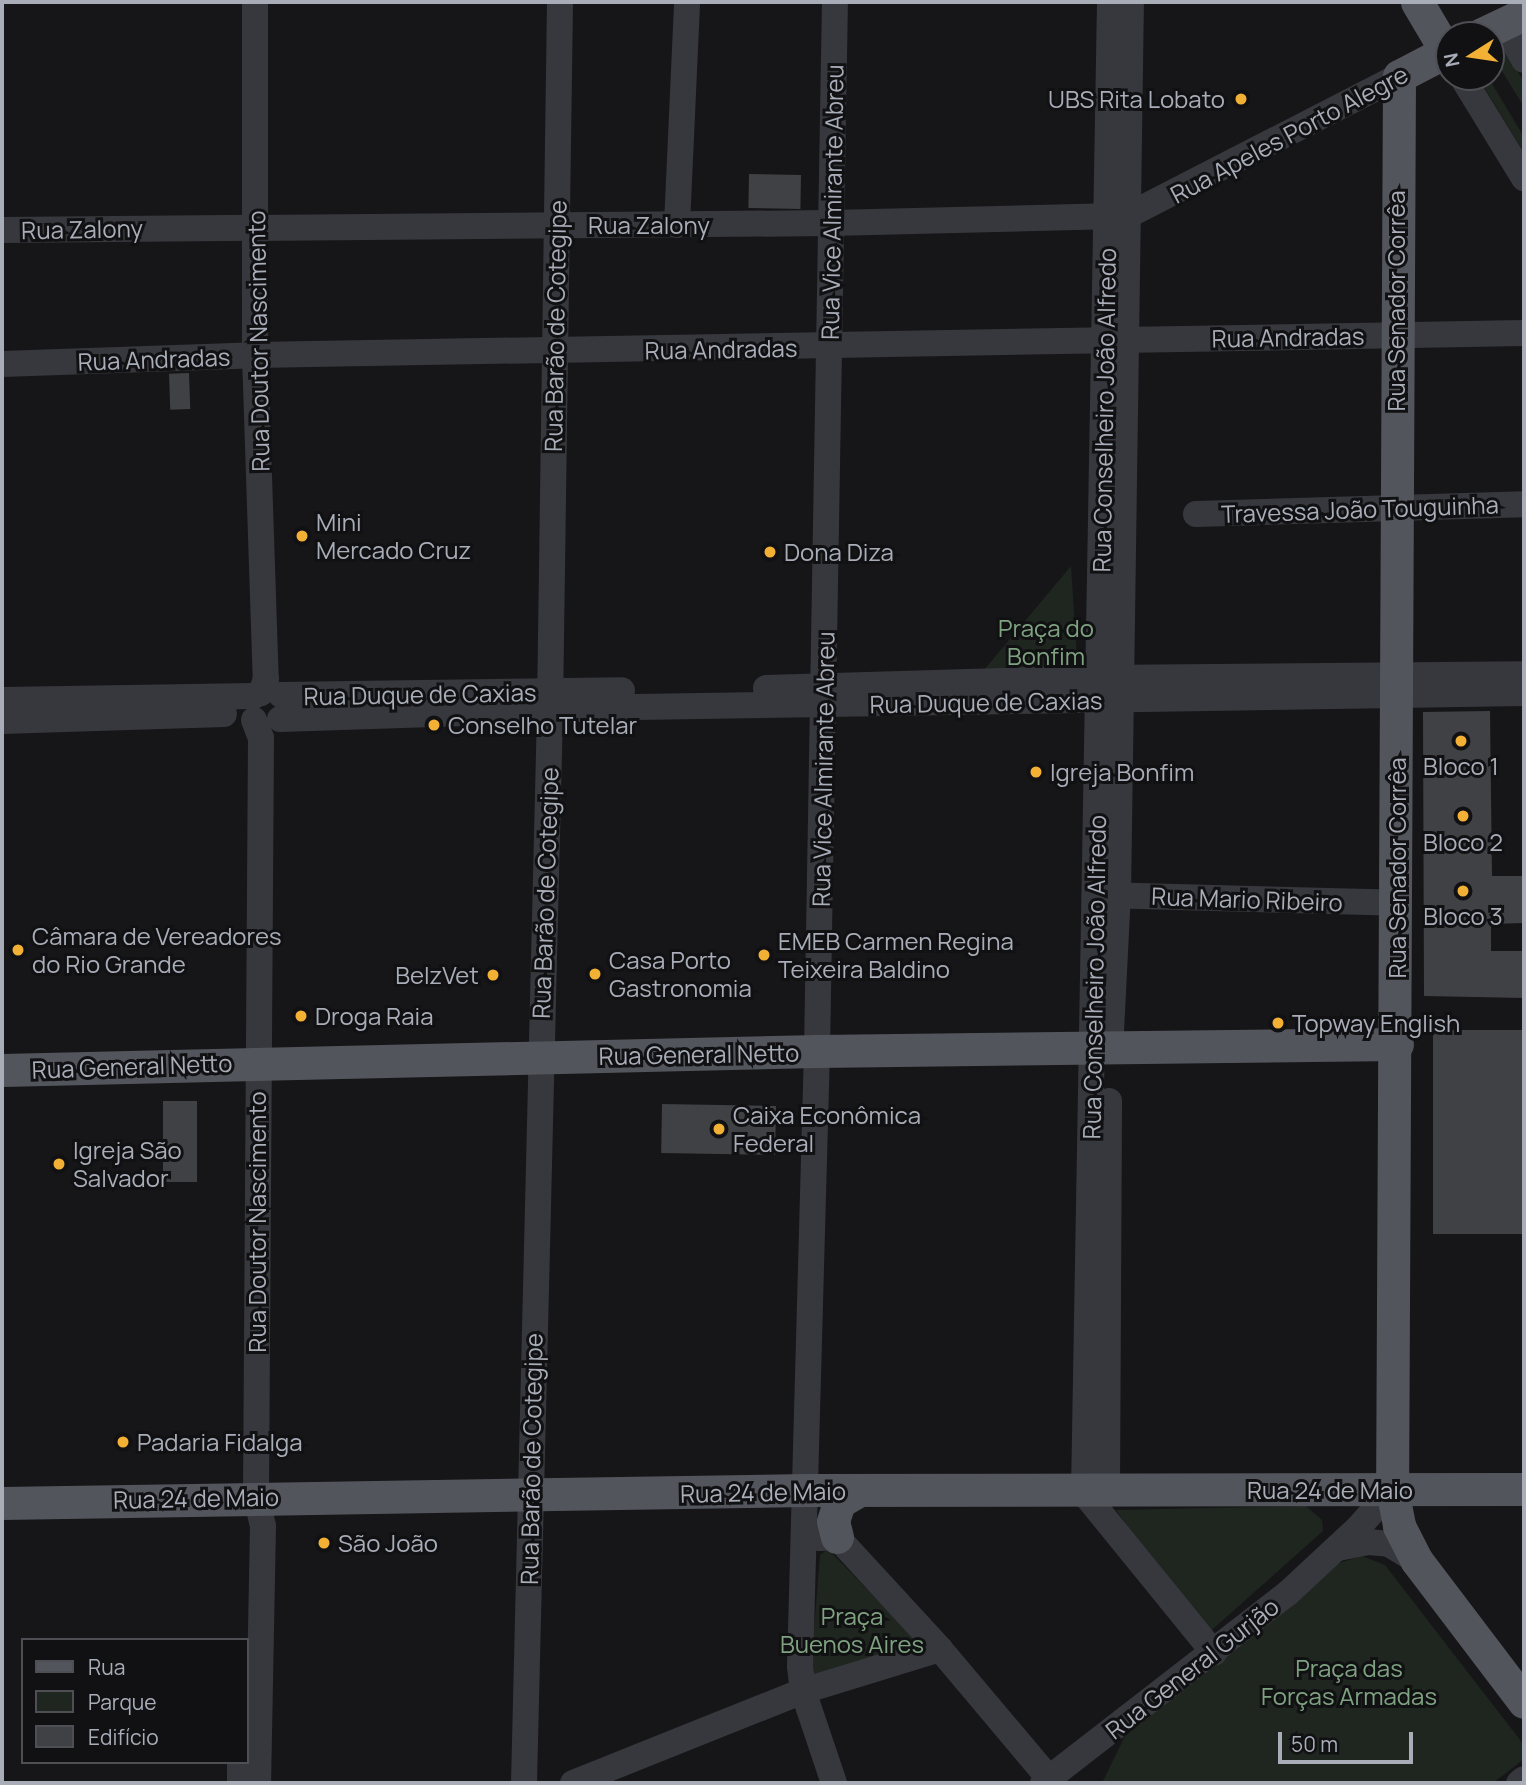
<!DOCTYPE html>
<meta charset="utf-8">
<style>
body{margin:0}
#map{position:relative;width:1526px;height:1785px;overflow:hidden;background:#161618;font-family:Manrope,sans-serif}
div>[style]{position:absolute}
.green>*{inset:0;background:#1e261f}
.building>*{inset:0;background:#404145;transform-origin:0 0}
.minor>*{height:26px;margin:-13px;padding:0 13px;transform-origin:13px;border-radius:13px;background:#37383d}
.major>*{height:33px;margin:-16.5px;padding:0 16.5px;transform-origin:16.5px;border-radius:16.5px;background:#53555c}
.dots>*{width:19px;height:19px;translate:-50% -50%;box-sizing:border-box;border:4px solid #111113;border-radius:50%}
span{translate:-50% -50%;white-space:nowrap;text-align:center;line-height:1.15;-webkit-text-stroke:6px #111113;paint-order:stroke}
.poi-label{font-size:24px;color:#a8adb8}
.right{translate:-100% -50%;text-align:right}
.left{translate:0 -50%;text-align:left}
.street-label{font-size:24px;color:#a8adb8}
.park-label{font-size:24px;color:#7fa381}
.frame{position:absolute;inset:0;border:4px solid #a8adb8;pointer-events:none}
.legend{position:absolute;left:21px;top:1638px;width:228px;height:126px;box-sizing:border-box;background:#111113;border:2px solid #4d4f55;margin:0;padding:9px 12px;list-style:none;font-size:21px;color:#a8adb8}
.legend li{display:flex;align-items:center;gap:14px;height:35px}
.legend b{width:35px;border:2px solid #4d4f55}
.north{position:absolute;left:1435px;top:21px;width:70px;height:70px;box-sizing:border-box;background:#111113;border:2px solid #4d4f55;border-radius:50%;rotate:258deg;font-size:19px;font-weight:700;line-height:28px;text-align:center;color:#a8adb8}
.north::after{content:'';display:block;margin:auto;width:24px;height:32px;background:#f2b134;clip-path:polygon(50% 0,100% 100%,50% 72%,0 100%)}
.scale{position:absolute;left:1278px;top:1732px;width:135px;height:32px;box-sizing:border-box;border:4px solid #a8adb8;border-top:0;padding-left:9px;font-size:21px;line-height:24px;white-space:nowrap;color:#a8adb8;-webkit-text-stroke:5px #111113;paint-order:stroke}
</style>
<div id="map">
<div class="green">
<div style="clip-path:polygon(1505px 49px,1524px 82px,1524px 107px,1491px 53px)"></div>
<div style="clip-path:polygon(1478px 77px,1488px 77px,1524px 137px,1524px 153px)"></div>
<div style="clip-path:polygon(1071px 566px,1078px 674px,983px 671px)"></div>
<div style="clip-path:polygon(1306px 1506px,1322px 1520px,1323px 1531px,1205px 1636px,1116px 1510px)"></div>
<div style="clip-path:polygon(828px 1549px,925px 1649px,810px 1680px,820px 1555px)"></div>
<div style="clip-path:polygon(1362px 1556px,1385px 1565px,1524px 1745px,1524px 1759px,1493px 1783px,1102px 1783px,1125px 1736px,1332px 1565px)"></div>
</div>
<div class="building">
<div style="left:749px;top:174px;width:52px;height:34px;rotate:1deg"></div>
<div style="left:189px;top:373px;width:36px;height:20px;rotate:88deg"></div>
<div style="clip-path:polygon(1490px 711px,1492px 876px,1524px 876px,1524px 923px,1491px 924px,1491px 951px,1524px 951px,1524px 998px,1424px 996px,1423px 712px)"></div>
<div style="left:1433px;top:1030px;width:91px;height:204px"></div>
<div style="left:163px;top:1101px;width:34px;height:81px"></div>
<div style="left:662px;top:1104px;width:114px;height:49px;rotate:1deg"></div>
</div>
<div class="minor">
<div style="left:255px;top:2px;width:353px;rotate:90deg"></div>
<div style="left:255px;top:355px;width:324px;rotate:88.1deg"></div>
<div style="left:266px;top:679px;width:15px;rotate:110deg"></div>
<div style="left:1110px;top:2px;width:1491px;rotate:91deg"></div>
<div style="left:1084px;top:1493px;width:206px;rotate:50.9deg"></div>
<div style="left:1504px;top:24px;width:41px;rotate:60.9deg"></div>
<div style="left:1462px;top:77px;width:119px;rotate:58.5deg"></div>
<div style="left:677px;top:225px;width:223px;rotate:-87.4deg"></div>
<div style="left:2px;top:230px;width:829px;rotate:-0.48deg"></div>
<div style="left:831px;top:223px;width:296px;rotate:-1.4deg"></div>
<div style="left:1127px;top:216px;width:306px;rotate:-27.2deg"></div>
<div style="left:2px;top:364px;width:253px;rotate:-2deg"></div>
<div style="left:255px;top:355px;width:1269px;rotate:-0.99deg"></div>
<div style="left:1196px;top:514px;width:328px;rotate:-1.7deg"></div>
<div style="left:766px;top:688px;width:333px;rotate:-1.7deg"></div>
<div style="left:1099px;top:678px;width:425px;rotate:-0.5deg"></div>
<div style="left:281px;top:695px;width:341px;rotate:-0.8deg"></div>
<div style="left:2px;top:700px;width:252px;rotate:-0.9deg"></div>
<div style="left:280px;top:719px;width:356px;rotate:-1.9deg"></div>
<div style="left:636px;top:707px;width:888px;rotate:-0.9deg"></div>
<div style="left:254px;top:720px;width:19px;rotate:69deg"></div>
<div style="left:261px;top:738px;width:758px;rotate:90.38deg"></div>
<div style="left:256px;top:1496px;width:31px;rotate:77deg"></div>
<div style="left:263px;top:1526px;width:257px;rotate:91.1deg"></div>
<div style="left:2px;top:721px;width:222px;rotate:-1.8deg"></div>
<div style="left:1101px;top:895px;width:296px;rotate:1.5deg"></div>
<div style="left:1111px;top:1031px;width:136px;rotate:-87.1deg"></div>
<div style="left:1118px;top:895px;width:893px;rotate:-89.17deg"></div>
<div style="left:1107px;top:1492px;width:391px;rotate:-89.7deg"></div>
<div style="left:820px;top:1538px;width:17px;rotate:-3deg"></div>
<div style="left:837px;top:1537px;width:152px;rotate:47.4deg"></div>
<div style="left:940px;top:1649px;width:175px;rotate:49.9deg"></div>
<div style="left:1338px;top:1548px;width:31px;rotate:-11deg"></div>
<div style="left:1368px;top:1542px;width:21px;rotate:5deg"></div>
<div style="left:1389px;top:1544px;width:33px;rotate:31deg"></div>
<div style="left:240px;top:1783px;width:21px;rotate:-90deg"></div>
<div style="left:524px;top:1783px;width:1074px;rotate:-88.61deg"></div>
<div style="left:550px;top:709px;width:707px;rotate:-89.19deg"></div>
<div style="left:573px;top:1783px;width:248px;rotate:-21.8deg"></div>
<div style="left:803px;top:1691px;width:143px;rotate:-17deg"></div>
<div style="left:834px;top:1783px;width:97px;rotate:-108.6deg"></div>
<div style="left:803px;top:1691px;width:25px;rotate:-97deg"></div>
<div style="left:800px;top:1666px;width:615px;rotate:-88.42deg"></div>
<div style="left:817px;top:1051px;width:1049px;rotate:-89.02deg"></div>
<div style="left:1043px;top:1783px;width:310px;rotate:-37.8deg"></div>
<div style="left:1288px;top:1593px;width:97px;rotate:-42.9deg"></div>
<div style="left:1359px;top:1527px;width:50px;rotate:-49deg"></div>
<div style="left:1519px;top:1783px;width:6px;rotate:-39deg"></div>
</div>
<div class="major">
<div style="left:1417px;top:2px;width:57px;rotate:59.4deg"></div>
<div style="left:1480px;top:35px;width:49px;rotate:-25.5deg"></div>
<div style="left:1449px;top:50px;width:56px;rotate:152.5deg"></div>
<div style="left:1399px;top:76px;width:1413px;rotate:90.28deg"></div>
<div style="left:1392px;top:1489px;width:38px;rotate:79deg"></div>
<div style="left:1399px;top:1526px;width:39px;rotate:63deg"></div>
<div style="left:1417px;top:1561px;width:177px;rotate:52.8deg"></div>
<div style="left:2px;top:1070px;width:815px;rotate:-1.34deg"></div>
<div style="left:817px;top:1051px;width:580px;rotate:-0.69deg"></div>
<div style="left:2px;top:1503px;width:805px;rotate:-0.93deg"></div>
<div style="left:807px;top:1490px;width:717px;rotate:-0.08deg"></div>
<div style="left:837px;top:1537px;width:16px;rotate:-104deg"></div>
<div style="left:833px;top:1521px;width:20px;rotate:-72deg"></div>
<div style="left:839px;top:1502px;width:24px;rotate:-30deg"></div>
</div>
<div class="dots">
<div style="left:1241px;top:99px;background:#f2b134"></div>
<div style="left:302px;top:536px;background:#f2b134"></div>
<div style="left:770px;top:552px;background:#f2b134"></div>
<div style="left:434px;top:725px;background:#f2b134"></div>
<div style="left:1461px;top:741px;background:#f2b134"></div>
<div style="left:1036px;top:772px;background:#f2b134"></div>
<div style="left:1463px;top:816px;background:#f2b134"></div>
<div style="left:1463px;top:891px;background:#f2b134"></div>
<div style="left:18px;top:950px;background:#f2b134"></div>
<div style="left:764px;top:955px;background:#f2b134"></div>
<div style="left:595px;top:974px;background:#f2b134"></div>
<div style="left:493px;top:975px;background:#f2b134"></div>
<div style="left:301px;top:1016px;background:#f2b134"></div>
<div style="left:1278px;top:1023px;background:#f2b134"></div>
<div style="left:719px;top:1129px;background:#f2b134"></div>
<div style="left:59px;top:1164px;background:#f2b134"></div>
<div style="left:123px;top:1442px;background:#f2b134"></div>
<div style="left:324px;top:1543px;background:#f2b134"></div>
</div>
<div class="poi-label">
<span class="right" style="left:1225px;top:99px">UBS Rita Lobato</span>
<span class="left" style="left:316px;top:536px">Mini<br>Mercado Cruz</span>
<span class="left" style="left:784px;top:552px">Dona Diza</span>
<span class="left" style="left:448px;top:725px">Conselho Tutelar</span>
<span style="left:1461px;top:766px">Bloco 1</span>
<span class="left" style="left:1050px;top:772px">Igreja Bonfim</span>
<span style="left:1463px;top:842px">Bloco 2</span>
<span style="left:1463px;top:916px">Bloco 3</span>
<span class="left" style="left:32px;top:950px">Câmara de Vereadores<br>do Rio Grande</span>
<span class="left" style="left:778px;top:955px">EMEB Carmen Regina<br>Teixeira Baldino</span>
<span class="left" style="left:609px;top:974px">Casa Porto<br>Gastronomia</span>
<span class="right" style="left:479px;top:975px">BelzVet</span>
<span class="left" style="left:315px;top:1016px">Droga Raia</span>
<span class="left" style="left:1292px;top:1023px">Topway English</span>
<span class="left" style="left:733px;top:1129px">Caixa Econômica<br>Federal</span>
<span class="left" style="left:73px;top:1164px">Igreja São<br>Salvador</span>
<span class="left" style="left:137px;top:1442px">Padaria Fidalga</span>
<span class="left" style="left:338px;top:1543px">São João</span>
</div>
<div class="street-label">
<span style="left:1289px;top:134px;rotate:-28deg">Rua Apeles Porto Alegre</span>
<span style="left:832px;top:202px;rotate:-89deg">Rua Vice Almirante Abreu</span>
<span style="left:649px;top:225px">Rua Zalony</span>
<span style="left:82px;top:229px;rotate:-1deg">Rua Zalony</span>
<span style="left:1396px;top:301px;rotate:-90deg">Rua Senador Corrêa</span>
<span style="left:555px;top:326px;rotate:-89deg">Rua Barão de Cotegipe</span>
<span style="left:1288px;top:337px;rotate:-1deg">Rua Andradas</span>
<span style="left:258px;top:341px;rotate:-91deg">Rua Doutor Nascimento</span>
<span style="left:721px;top:349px;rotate:-1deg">Rua Andradas</span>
<span style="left:154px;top:359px;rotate:-2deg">Rua Andradas</span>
<span style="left:1104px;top:410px;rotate:-89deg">Rua Conselheiro João Alfredo</span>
<span style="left:1360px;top:509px;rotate:-2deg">Travessa João Touguinha</span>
<span style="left:420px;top:694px;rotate:-1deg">Rua Duque de Caxias</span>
<span style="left:986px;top:702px;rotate:-1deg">Rua Duque de Caxias</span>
<span style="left:823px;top:769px;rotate:-89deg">Rua Vice Almirante Abreu</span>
<span style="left:1397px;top:868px;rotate:-90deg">Rua Senador Corrêa</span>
<span style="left:545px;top:893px;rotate:-88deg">Rua Barão de Cotegipe</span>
<span style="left:1247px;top:899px;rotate:2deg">Rua Mario Ribeiro</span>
<span style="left:1094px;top:977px;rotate:-89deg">Rua Conselheiro João Alfredo</span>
<span style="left:699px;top:1054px;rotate:-1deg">Rua General Netto</span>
<span style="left:132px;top:1066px;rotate:-2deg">Rua General Netto</span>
<span style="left:257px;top:1222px;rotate:-90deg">Rua Doutor Nascimento</span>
<span style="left:531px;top:1459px;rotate:-89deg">Rua Barão de Cotegipe</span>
<span style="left:1330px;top:1490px">Rua 24 de Maio</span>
<span style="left:763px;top:1492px;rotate:-1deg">Rua 24 de Maio</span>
<span style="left:196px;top:1498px;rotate:-1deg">Rua 24 de Maio</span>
<span style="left:1192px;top:1668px;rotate:-38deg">Rua General Gurjão</span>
</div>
<div class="park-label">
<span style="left:1046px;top:642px">Praça do<br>Bonfim</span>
<span style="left:852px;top:1630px">Praça<br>Buenos Aires</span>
<span style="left:1349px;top:1682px">Praça das<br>Forças Armadas</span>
</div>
<div class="frame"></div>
<ul class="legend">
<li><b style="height:9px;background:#53555c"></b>Rua</li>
<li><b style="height:19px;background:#1e261f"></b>Parque</li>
<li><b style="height:19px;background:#404145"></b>Edifício</li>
</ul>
<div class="north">N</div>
<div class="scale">50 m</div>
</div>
